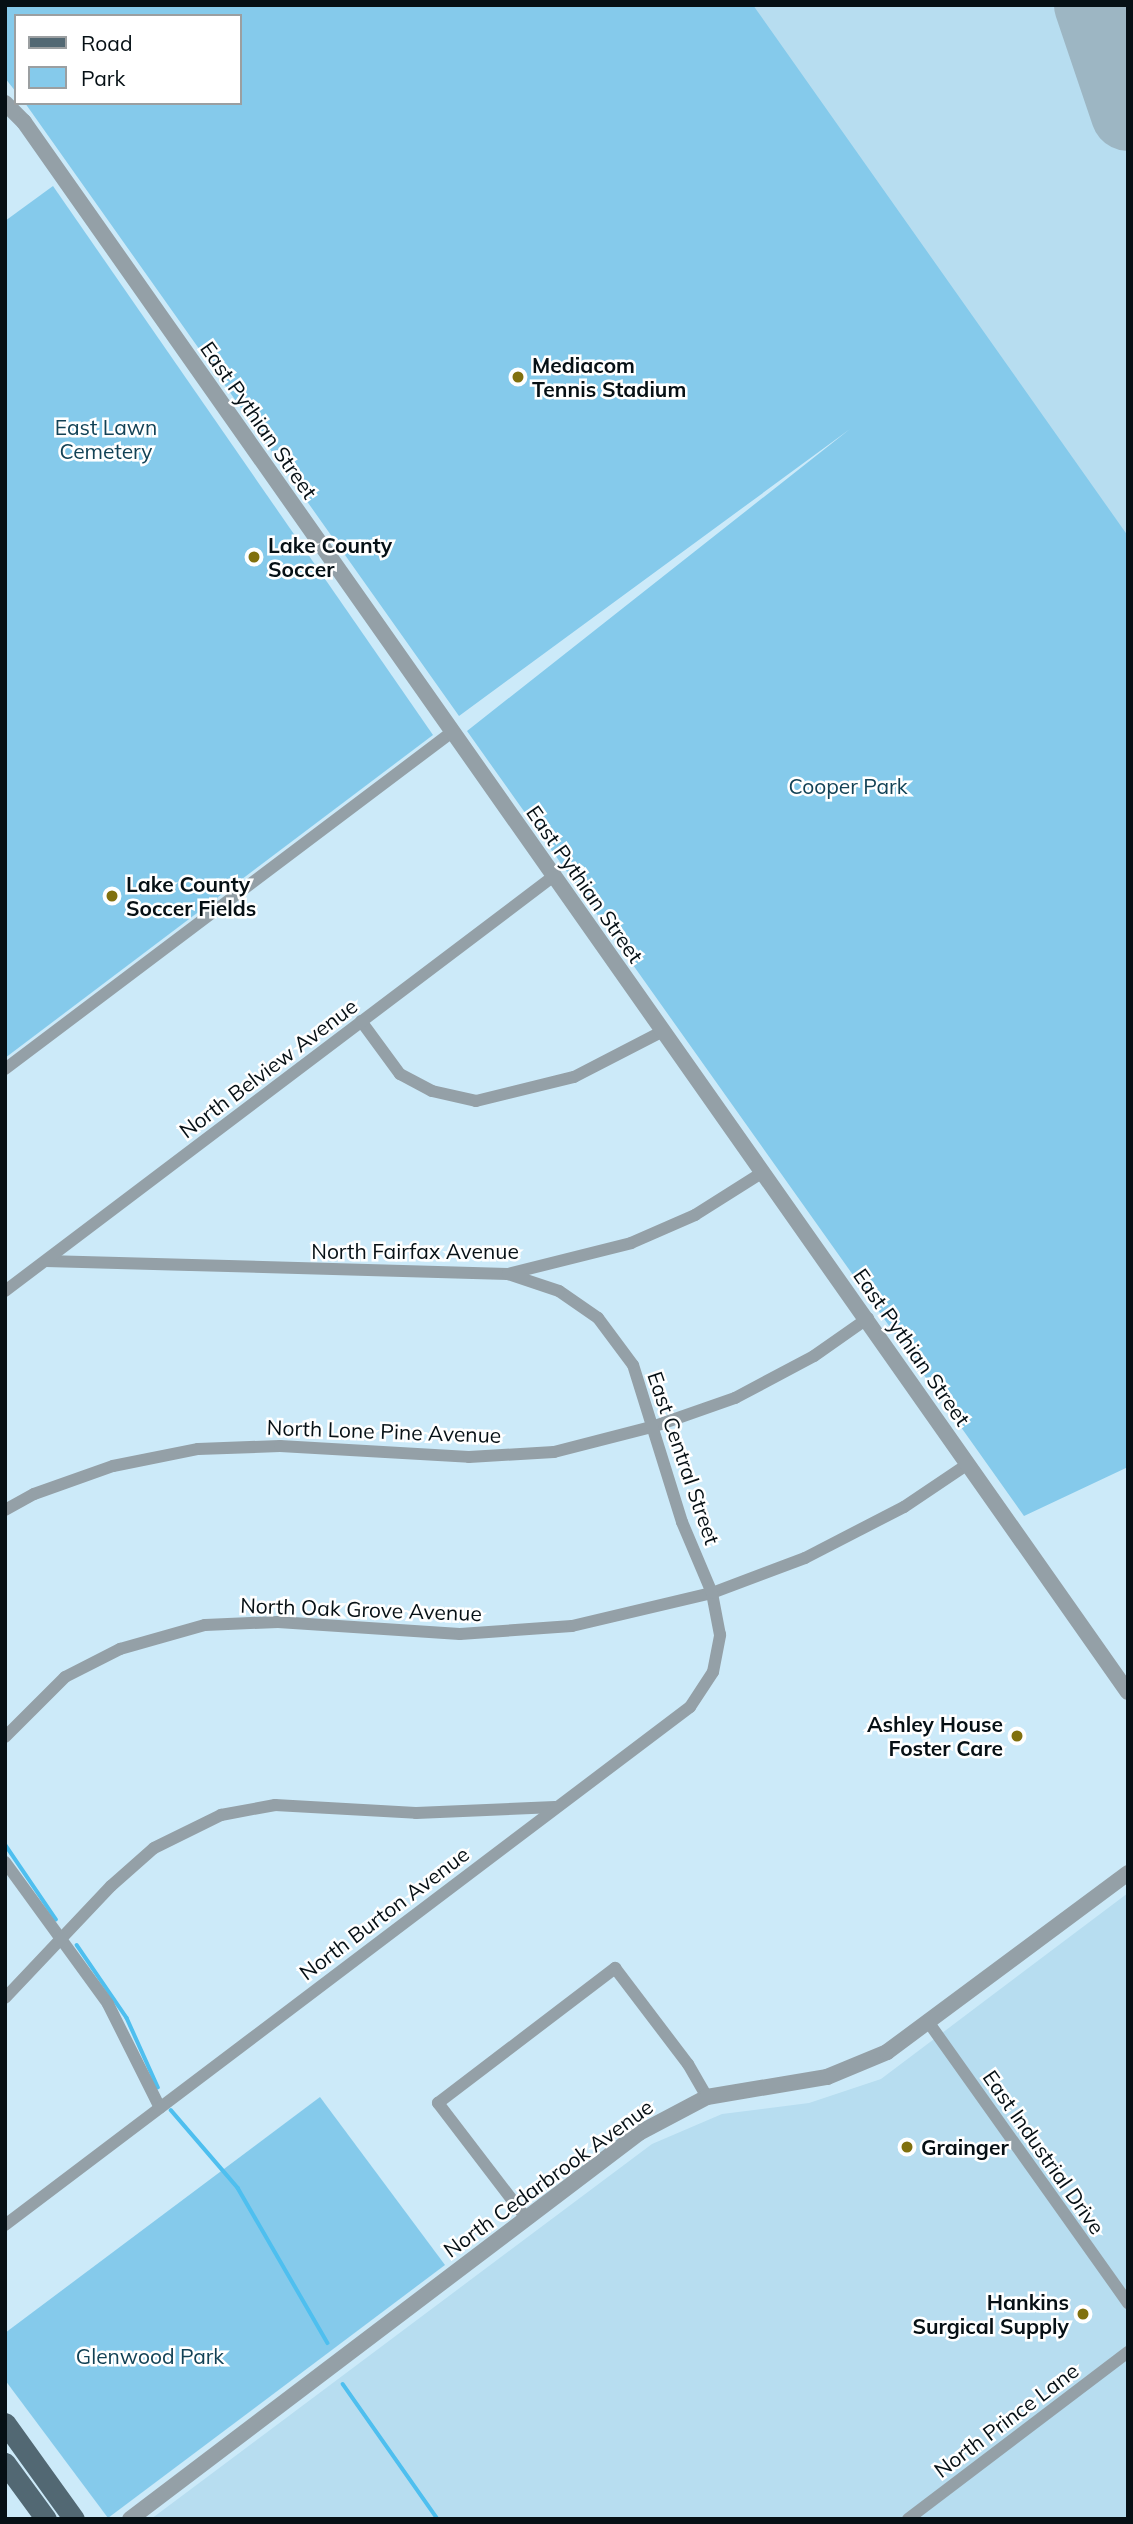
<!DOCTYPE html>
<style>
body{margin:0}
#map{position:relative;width:1133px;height:2524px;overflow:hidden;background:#cceaf9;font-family:Mulish,sans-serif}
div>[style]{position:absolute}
.built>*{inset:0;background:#b7ddf0}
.green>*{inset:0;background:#85caeb}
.stream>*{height:3.5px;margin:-1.75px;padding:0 1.75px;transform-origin:1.75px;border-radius:1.75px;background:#4ebfef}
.runway>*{height:74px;margin:-37px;padding:0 37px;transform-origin:37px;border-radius:37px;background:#9db6c3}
.minor>*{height:12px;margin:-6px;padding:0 6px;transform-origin:6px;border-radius:6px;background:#94a0a7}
.tertiary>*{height:16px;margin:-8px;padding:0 8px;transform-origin:8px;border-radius:8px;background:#94a0a7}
.primary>*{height:21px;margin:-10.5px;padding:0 10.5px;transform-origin:10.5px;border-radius:10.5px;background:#526873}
.dots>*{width:19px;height:19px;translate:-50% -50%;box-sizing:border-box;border:4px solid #fff;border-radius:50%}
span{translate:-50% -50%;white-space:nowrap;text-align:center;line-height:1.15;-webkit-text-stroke:5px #fff;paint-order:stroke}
.poi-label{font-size:21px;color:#061015;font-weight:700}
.left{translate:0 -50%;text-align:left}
.right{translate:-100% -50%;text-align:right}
.street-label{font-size:21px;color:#061015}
.park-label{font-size:21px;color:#124256}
.frame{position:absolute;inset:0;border:7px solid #061015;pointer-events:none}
.legend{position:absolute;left:14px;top:14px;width:228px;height:91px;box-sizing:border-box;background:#fff;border:2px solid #9b9fa1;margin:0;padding:9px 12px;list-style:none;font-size:21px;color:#061015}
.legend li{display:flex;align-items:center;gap:14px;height:35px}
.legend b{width:35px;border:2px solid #9b9fa1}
</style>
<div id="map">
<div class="built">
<div style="clip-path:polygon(751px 5px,1128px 5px,1128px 537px)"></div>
<div style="clip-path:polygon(1128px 1893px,1128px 2519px,151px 2519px,652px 2144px,722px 2114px,809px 2103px,881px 2079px)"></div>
</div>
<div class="green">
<div style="clip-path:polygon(5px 5px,753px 5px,1128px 536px,1128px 1467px,1024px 1516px,467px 731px,850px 429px,459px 716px,25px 103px,240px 103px,240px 16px,16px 16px,16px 92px,5px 78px)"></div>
<div style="clip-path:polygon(53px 186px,433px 735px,5px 1058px,5px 221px)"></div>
<div style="clip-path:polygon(320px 2097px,445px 2265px,108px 2518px,5px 2380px,5px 2333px)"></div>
</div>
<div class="stream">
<div style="left:5px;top:1844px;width:91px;rotate:55.8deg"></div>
<div style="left:77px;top:1945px;width:88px;rotate:55.6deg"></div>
<div style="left:127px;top:2018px;width:76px;rotate:65.8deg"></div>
<div style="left:171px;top:2110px;width:103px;rotate:49.3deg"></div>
<div style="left:238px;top:2188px;width:179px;rotate:59.9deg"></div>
<div style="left:343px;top:2384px;width:165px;rotate:54.9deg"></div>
</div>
<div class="runway">
<div style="left:1091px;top:5px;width:115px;rotate:71.3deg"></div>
</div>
<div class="minor">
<div style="left:361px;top:1021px;width:66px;rotate:53.7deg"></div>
<div style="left:400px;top:1074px;width:36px;rotate:28deg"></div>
<div style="left:432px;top:1091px;width:45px;rotate:12.8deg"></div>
<div style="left:476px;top:1101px;width:101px;rotate:-13.8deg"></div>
<div style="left:574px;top:1077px;width:100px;rotate:-27.3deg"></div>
<div style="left:5px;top:1069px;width:560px;rotate:-37.01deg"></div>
<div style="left:46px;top:1261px;width:462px;rotate:1.6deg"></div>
<div style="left:508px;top:1274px;width:127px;rotate:-14.1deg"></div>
<div style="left:631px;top:1243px;width:70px;rotate:-23.6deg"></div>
<div style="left:695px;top:1215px;width:80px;rotate:-32.3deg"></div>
<div style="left:5px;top:1291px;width:688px;rotate:-37.09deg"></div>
<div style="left:5px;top:1510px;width:33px;rotate:-29deg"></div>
<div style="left:34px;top:1494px;width:84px;rotate:-19.5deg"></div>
<div style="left:113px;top:1466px;width:87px;rotate:-11.3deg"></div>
<div style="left:198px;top:1449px;width:82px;rotate:-2.1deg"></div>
<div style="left:280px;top:1446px;width:189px;rotate:3.3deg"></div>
<div style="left:469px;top:1457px;width:85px;rotate:-3.4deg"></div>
<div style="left:554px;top:1452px;width:104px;rotate:-14.4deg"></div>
<div style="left:655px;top:1426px;width:85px;rotate:-19.3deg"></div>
<div style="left:735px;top:1398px;width:89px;rotate:-28deg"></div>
<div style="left:814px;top:1356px;width:66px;rotate:-35.1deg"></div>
<div style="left:5px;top:1737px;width:85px;rotate:-45deg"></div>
<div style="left:65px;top:1677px;width:62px;rotate:-27deg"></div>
<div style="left:120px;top:1649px;width:88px;rotate:-15.8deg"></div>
<div style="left:205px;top:1625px;width:73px;rotate:-2.4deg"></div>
<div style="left:278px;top:1622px;width:182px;rotate:3.8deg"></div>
<div style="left:460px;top:1634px;width:112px;rotate:-4.1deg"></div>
<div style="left:572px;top:1626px;width:144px;rotate:-13.3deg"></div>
<div style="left:712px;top:1593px;width:99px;rotate:-20.6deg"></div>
<div style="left:805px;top:1558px;width:111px;rotate:-27.3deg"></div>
<div style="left:904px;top:1507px;width:77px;rotate:-33.9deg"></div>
<div style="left:5px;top:1862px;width:175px;rotate:54deg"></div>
<div style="left:108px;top:2004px;width:116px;rotate:63.4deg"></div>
<div style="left:5px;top:1998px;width:154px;rotate:-46.6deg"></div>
<div style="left:111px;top:1886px;width:57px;rotate:-41.5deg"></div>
<div style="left:154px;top:1848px;width:75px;rotate:-26.2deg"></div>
<div style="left:221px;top:1815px;width:55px;rotate:-10.5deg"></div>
<div style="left:275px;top:1805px;width:141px;rotate:3.2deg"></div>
<div style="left:416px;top:1813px;width:139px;rotate:-2.5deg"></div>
<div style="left:929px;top:2023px;width:344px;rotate:54.6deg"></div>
<div style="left:526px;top:2218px;width:145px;rotate:-127.4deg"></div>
<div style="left:438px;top:2103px;width:223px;rotate:-37.3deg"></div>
<div style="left:615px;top:1968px;width:121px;rotate:52.8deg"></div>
<div style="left:688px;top:2064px;width:38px;rotate:60deg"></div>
<div style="left:5px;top:2225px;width:859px;rotate:-37.1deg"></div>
<div style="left:690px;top:1707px;width:42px;rotate:-56.7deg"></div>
<div style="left:713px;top:1672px;width:38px;rotate:-79deg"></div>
<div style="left:720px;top:1635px;width:43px;rotate:-100.8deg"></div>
<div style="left:712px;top:1593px;width:77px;rotate:-112.9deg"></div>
<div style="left:682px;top:1522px;width:164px;rotate:-107.3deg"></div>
<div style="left:633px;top:1365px;width:59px;rotate:-126.7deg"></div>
<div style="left:598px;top:1318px;width:47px;rotate:-145.3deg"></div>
<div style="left:559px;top:1291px;width:54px;rotate:-161.6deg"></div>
<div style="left:908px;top:2519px;width:276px;rotate:-37.2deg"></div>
</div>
<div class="tertiary">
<div style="left:5px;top:103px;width:27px;rotate:45deg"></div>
<div style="left:24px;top:122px;width:1919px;rotate:54.89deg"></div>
<div style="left:130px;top:2519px;width:639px;rotate:-37.17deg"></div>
<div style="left:639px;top:2133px;width:77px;rotate:-27.9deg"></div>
<div style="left:707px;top:2097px;width:122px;rotate:-9.5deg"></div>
<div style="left:827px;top:2077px;width:65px;rotate:-22.6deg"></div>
<div style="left:887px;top:2052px;width:300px;rotate:-36.6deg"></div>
</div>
<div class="primary">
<div style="left:5px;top:2423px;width:118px;rotate:54.3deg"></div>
<div style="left:5px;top:2463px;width:69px;rotate:53.8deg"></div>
</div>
<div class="dots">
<div style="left:518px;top:377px;background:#80700e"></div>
<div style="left:254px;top:557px;background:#80700e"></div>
<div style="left:112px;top:896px;background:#80700e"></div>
<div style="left:1017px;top:1736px;background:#80700e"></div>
<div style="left:907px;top:2147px;background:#80700e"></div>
<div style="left:1083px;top:2314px;background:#80700e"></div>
</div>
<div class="poi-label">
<span class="left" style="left:532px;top:377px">Mediacom<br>Tennis Stadium</span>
<span class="left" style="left:268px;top:557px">Lake County<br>Soccer</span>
<span class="left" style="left:126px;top:896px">Lake County<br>Soccer Fields</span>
<span class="right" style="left:1003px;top:1736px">Ashley House<br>Foster Care</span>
<span class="left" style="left:921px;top:2147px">Grainger</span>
<span class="right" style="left:1069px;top:2314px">Hankins<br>Surgical Supply</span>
</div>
<div class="street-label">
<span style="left:259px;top:420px;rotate:55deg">East Pythian Street</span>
<span style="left:585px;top:884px;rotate:55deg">East Pythian Street</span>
<span style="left:268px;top:1068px;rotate:-37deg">North Belview Avenue</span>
<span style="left:415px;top:1251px">North Fairfax Avenue</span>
<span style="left:912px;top:1347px;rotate:55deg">East Pythian Street</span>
<span style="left:384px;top:1431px;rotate:2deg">North Lone Pine Avenue</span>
<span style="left:684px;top:1458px;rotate:71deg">East Central Street</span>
<span style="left:361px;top:1609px;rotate:2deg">North Oak Grove Avenue</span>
<span style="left:384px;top:1913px;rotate:-37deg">North Burton Avenue</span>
<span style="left:1044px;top:2152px;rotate:55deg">East Industrial Drive</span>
<span style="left:548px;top:2178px;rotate:-36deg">North Cedarbrook Avenue</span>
<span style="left:1006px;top:2420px;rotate:-37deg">North Prince Lane</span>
</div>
<div class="park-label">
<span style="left:106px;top:439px">East Lawn<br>Cemetery</span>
<span style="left:848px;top:786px">Cooper Park</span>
<span style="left:150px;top:2356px">Glenwood Park</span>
</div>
<div class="frame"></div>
<ul class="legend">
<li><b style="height:9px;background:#526873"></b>Road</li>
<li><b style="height:19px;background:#85caeb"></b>Park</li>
</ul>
</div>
